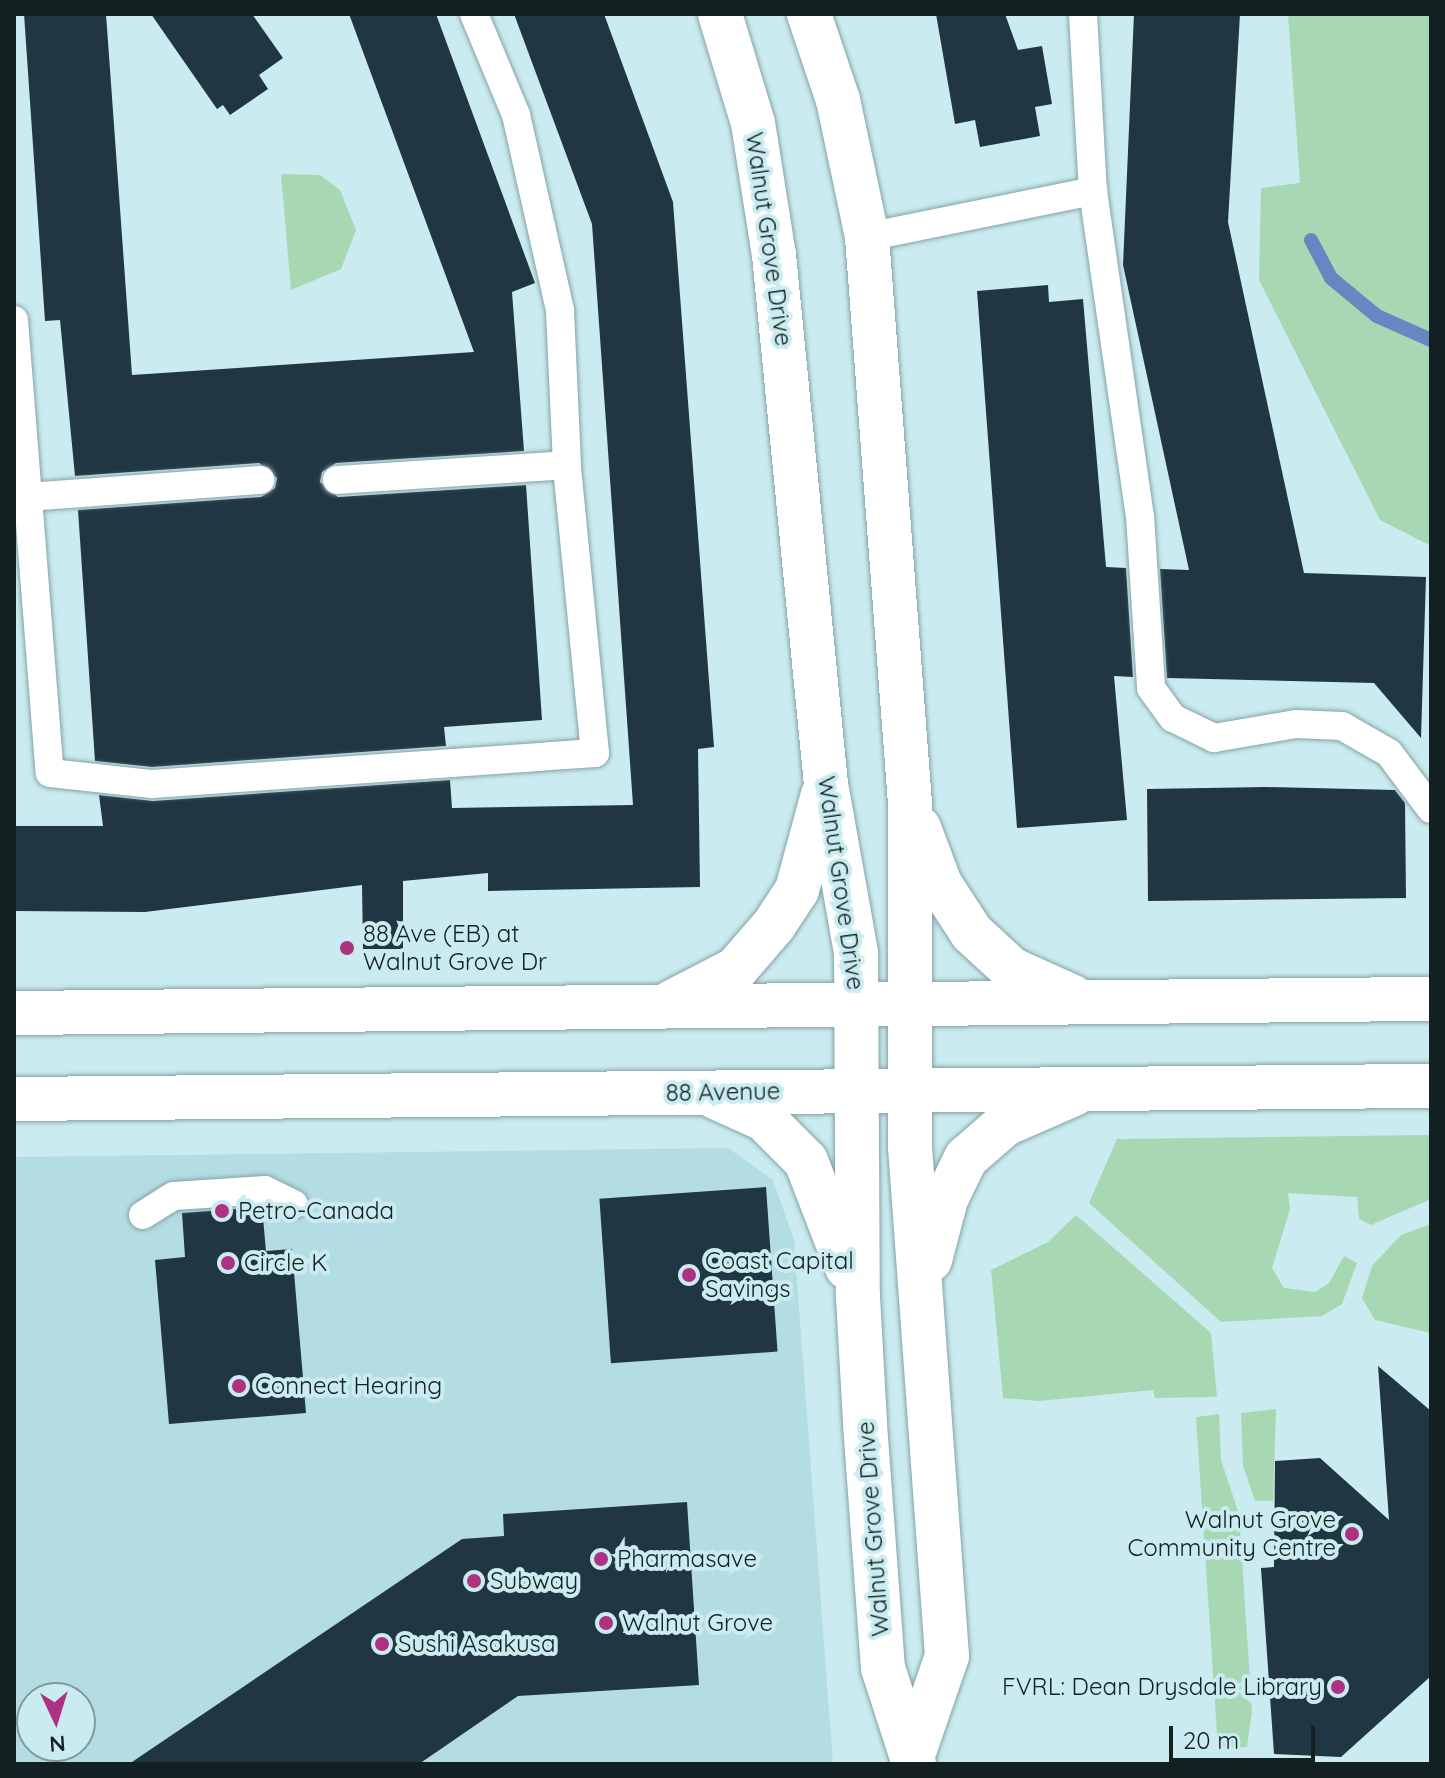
<!DOCTYPE html>
<style>
body{margin:0}
#map{position:relative;width:1445px;height:1778px;overflow:hidden;background:#caebf0;font-family:Quicksand,sans-serif}
div>[style]{position:absolute}
.built>*{inset:0;background:#b4dde3}
.green>*{inset:0;background:#a7d8b3}
.stream>*{height:14px;margin:-7px;padding:0 7px;transform-origin:7px;border-radius:7px;background:#6786c2}
.building>*{inset:0;background:#213643;transform-origin:0 0}
.roads{filter:drop-shadow(0 0 2px #84a3a7) drop-shadow(0 0 2px #84a3a7)}
.lane>*{height:28px;margin:-14px;padding:0 14px;transform-origin:14px;border-radius:14px;background:#fff}
.secondary>*{height:44px;margin:-22px;padding:0 22px;transform-origin:22px;border-radius:22px;background:#fff}
.dots>*{width:22px;height:22px;translate:-50% -50%;box-sizing:border-box;border:4px solid #caebf0;border-radius:50%}
span{translate:-50% -50%;white-space:nowrap;text-align:center;line-height:1.15;-webkit-text-stroke:8px #caebf0;paint-order:stroke}
.street-label{font-size:24px;color:#132021}
.poi-label{font-size:24px;color:#132021}
.left{translate:0 -50%;text-align:left}
.right{translate:-100% -50%;text-align:right}
.frame{position:absolute;inset:0;border:16px solid #132021;pointer-events:none}
.north{position:absolute;left:16px;top:1682px;width:80px;height:80px;box-sizing:border-box;background:#caebf0;border:2px solid #819a9d;border-radius:50%;rotate:176deg;font-size:22px;font-weight:700;line-height:32px;text-align:center;color:#132021}
.north::after{content:'';display:block;margin:auto;width:28px;height:36px;background:#af3181;clip-path:polygon(50% 0,100% 100%,50% 72%,0 100%)}
.scale{position:absolute;left:1169px;top:1726px;width:146px;height:36px;box-sizing:border-box;border:4px solid #132021;border-top:0;padding-left:10px;font-size:24px;line-height:28px;white-space:nowrap;color:#132021;-webkit-text-stroke:6px #caebf0;paint-order:stroke}
</style>
<div id="map">
<div class="built">
<div style="clip-path:polygon(evenodd,728px 1148px,773px 1180px,794px 1240px,833px 1764px,14px 1764px,14px 1157px,728px 1148px,32px 1698px,80px 1698px,80px 1746px,32px 1746px,32px 1698px)"></div>
</div>
<div class="green">
<div style="clip-path:polygon(1288px 14px,1431px 14px,1431px 546px,1380px 520px,1259px 280px,1261px 188px,1300px 183px)"></div>
<div style="clip-path:polygon(281px 174px,320px 175px,340px 190px,356px 230px,341px 269px,291px 290px)"></div>
<div style="clip-path:polygon(1431px 1135px,1431px 1199px,1371px 1225px,1359px 1219px,1357px 1197px,1288px 1193px,1290px 1209px,1272px 1268px,1284px 1288px,1315px 1292px,1329px 1283px,1344px 1256px,1357px 1263px,1342px 1304px,1322px 1316px,1221px 1322px,1089px 1203px,1117px 1139px)"></div>
<div style="clip-path:polygon(1076px 1215px,1211px 1333px,1217px 1397px,1155px 1398px,1153px 1390px,1039px 1401px,1003px 1398px,991px 1270px,1048px 1242px)"></div>
<div style="clip-path:polygon(1431px 1224px,1431px 1333px,1375px 1320px,1362px 1298px,1372px 1266px,1401px 1235px)"></div>
<div style="clip-path:polygon(1276px 1409px,1273px 1501px,1255px 1501px,1243px 1466px,1241px 1413px)"></div>
<div style="clip-path:polygon(1219px 1414px,1221px 1460px,1239px 1514px,1252px 1710px,1247px 1747px,1218px 1749px,1196px 1417px)"></div>
</div>
<div class="stream">
<div style="left:1311px;top:240px;width:43px;rotate:62.2deg"></div>
<div style="left:1331px;top:278px;width:60px;rotate:39.6deg"></div>
<div style="left:1377px;top:316px;width:59px;rotate:24deg"></div>
</div>
<div class="building">
<div style="clip-path:polygon(24px 14px,106px 14px,132px 375px,474px 352px,349px 14px,436px 14px,535px 283px,512px 292px,524px 451px,336px 463px,322px 472px,320px 482px,338px 497px,526px 485px,542px 720px,444px 727px,446px 746px,152px 767px,95px 761px,78px 510px,261px 497px,275px 488px,277px 478px,259px 463px,75px 476px,60px 320px,45px 321px)"></div>
<div style="clip-path:polygon(151px 14px,252px 14px,283px 58px,259px 75px,268px 89px,230px 115px,223px 105px,217px 109px)"></div>
<div style="clip-path:polygon(514px 14px,604px 14px,673px 202px,714px 747px,698px 749px,700px 887px,488px 891px,488px 873px,403px 881px,403px 949px,363px 949px,362px 885px,145px 912px,14px 911px,14px 826px,103px 826px,99px 795px,153px 801px,450px 780px,452px 808px,633px 805px,592px 224px)"></div>
<div style="clip-path:polygon(936px 14px,1005px 14px,1018px 50px,1042px 46px,1052px 104px,1035px 107px,1040px 136px,980px 147px,975px 120px,955px 124px)"></div>
<div style="clip-path:polygon(1134px 14px,1240px 14px,1228px 222px,1304px 573px,1426px 577px,1421px 738px,1374px 683px,1167px 678px,1160px 569px,1189px 570px,1123px 265px)"></div>
<div style="clip-path:polygon(1048px 285px,1049px 302px,1083px 299px,1106px 567px,1126px 568px,1133px 677px,1114px 676px,1127px 820px,1017px 828px,977px 291px)"></div>
<div style="clip-path:polygon(1265px 787px,1395px 790px,1405px 803px,1406px 898px,1148px 901px,1147px 789px)"></div>
<div style="left:766px;top:1187px;width:165px;height:167px;rotate:86deg"></div>
<div style="clip-path:polygon(262px 1207px,266px 1251px,292px 1249px,306px 1413px,169px 1424px,155px 1260px,185px 1257px,182px 1213px)"></div>
<div style="clip-path:polygon(1378px 1366px,1431px 1411px,1431px 1676px,1341px 1757px,1274px 1754px,1261px 1568px,1274px 1567px,1275px 1461px,1320px 1458px,1389px 1520px)"></div>
<div style="clip-path:polygon(687px 1502px,699px 1685px,518px 1696px,419px 1764px,129px 1764px,462px 1539px,504px 1536px,503px 1514px)"></div>
</div>
<div class="roads">
<div class="lane">
<div style="left:1083px;top:14px;width:177px;rotate:86.8deg"></div>
<div style="left:1093px;top:191px;width:328px;rotate:81.8deg"></div>
<div style="left:1140px;top:516px;width:172px;rotate:86.3deg"></div>
<div style="left:1151px;top:688px;width:37px;rotate:54deg"></div>
<div style="left:1173px;top:718px;width:46px;rotate:26deg"></div>
<div style="left:1214px;top:738px;width:83px;rotate:-9.7deg"></div>
<div style="left:1296px;top:724px;width:46px;rotate:2.5deg"></div>
<div style="left:1342px;top:726px;width:54px;rotate:29.9deg"></div>
<div style="left:1389px;top:753px;width:70px;rotate:53.1deg"></div>
<div style="left:867px;top:237px;width:231px;rotate:-11.5deg"></div>
<div style="left:14px;top:320px;width:454px;rotate:85.5deg"></div>
<div style="left:50px;top:773px;width:103px;rotate:6.2deg"></div>
<div style="left:152px;top:784px;width:444px;rotate:-4deg"></div>
<div style="left:595px;top:753px;width:289px;rotate:-95.6deg"></div>
<div style="left:567px;top:465px;width:155px;rotate:-92.6deg"></div>
<div style="left:560px;top:310px;width:200px;rotate:-102.7deg"></div>
<div style="left:516px;top:115px;width:109px;rotate:-112.6deg"></div>
<div style="left:337px;top:480px;width:230px;rotate:-3.7deg"></div>
<div style="left:28px;top:497px;width:233px;rotate:-4.2deg"></div>
<div style="left:143px;top:1215px;width:36px;rotate:-32deg"></div>
<div style="left:174px;top:1196px;width:91px;rotate:-3.8deg"></div>
<div style="left:265px;top:1190px;width:32px;rotate:26deg"></div>
</div>
<div class="secondary">
<div style="left:720px;top:14px;width:114px;rotate:73.2deg"></div>
<div style="left:753px;top:123px;width:134px;rotate:81deg"></div>
<div style="left:774px;top:255px;width:532px;rotate:84.39deg"></div>
<div style="left:826px;top:784px;width:172px;rotate:79.9deg"></div>
<div style="left:856px;top:953px;width:344px;rotate:89.7deg"></div>
<div style="left:858px;top:1297px;width:127px;rotate:86.8deg"></div>
<div style="left:865px;top:1424px;width:245px;rotate:85.8deg"></div>
<div style="left:883px;top:1668px;width:101px;rotate:72.1deg"></div>
<div style="left:809px;top:14px;width:91px;rotate:71.4deg"></div>
<div style="left:838px;top:100px;width:140px;rotate:78deg"></div>
<div style="left:867px;top:237px;width:568px;rotate:85.66deg"></div>
<div style="left:910px;top:803px;width:344px;rotate:90deg"></div>
<div style="left:910px;top:1147px;width:510px;rotate:85.84deg"></div>
<div style="left:947px;top:1656px;width:105px;rotate:109deg"></div>
<div style="left:919px;top:828px;width:60px;rotate:69.4deg"></div>
<div style="left:940px;top:884px;width:59px;rotate:56.9deg"></div>
<div style="left:972px;top:933px;width:53px;rotate:42.7deg"></div>
<div style="left:1011px;top:969px;width:68px;rotate:24.3deg"></div>
<div style="left:672px;top:1002px;width:72px;rotate:-27.3deg"></div>
<div style="left:736px;top:969px;width:58px;rotate:-49.2deg"></div>
<div style="left:774px;top:925px;width:42px;rotate:-56.7deg"></div>
<div style="left:797px;top:890px;width:99px;rotate:-74.8deg"></div>
<div style="left:14px;top:1013px;width:1417px;rotate:-0.57deg"></div>
<div style="left:715px;top:1097px;width:54px;rotate:24.2deg"></div>
<div style="left:764px;top:1119px;width:59px;rotate:45deg"></div>
<div style="left:806px;top:1161px;width:114px;rotate:68.9deg"></div>
<div style="left:14px;top:1099px;width:1417px;rotate:-0.53deg"></div>
<div style="left:930px;top:1260px;width:63px;rotate:-75.3deg"></div>
<div style="left:946px;top:1199px;width:46px;rotate:-64deg"></div>
<div style="left:966px;top:1158px;width:52px;rotate:-41.1deg"></div>
<div style="left:1005px;top:1124px;width:75px;rotate:-23.5deg"></div>
</div>
</div>
<div class="dots">
<div style="left:347px;top:948px;background:#af3181"></div>
<div style="left:222px;top:1211px;background:#af3181"></div>
<div style="left:228px;top:1263px;background:#af3181"></div>
<div style="left:689px;top:1275px;background:#af3181"></div>
<div style="left:239px;top:1386px;background:#af3181"></div>
<div style="left:1352px;top:1534px;background:#af3181"></div>
<div style="left:601px;top:1559px;background:#af3181"></div>
<div style="left:474px;top:1581px;background:#af3181"></div>
<div style="left:606px;top:1623px;background:#af3181"></div>
<div style="left:382px;top:1644px;background:#af3181"></div>
<div style="left:1338px;top:1687px;background:#af3181"></div>
</div>
<div class="street-label">
<span style="left:769px;top:239px;rotate:82deg">Walnut Grove Drive</span>
<span style="left:841px;top:883px;rotate:82deg">Walnut Grove Drive</span>
<span style="left:723px;top:1092px;rotate:-1deg">88 Avenue</span>
<span style="left:873px;top:1529px;rotate:-94deg">Walnut Grove Drive</span>
</div>
<div class="poi-label">
<span class="left" style="left:363px;top:948px">88 Ave (EB) at<br>Walnut Grove Dr</span>
<span class="left" style="left:238px;top:1211px">Petro-Canada</span>
<span class="left" style="left:705px;top:1275px">Coast Capital<br>Savings</span>
<span class="left" style="left:244px;top:1263px">Circle K</span>
<span class="left" style="left:255px;top:1386px">Connect Hearing</span>
<span class="right" style="left:1336px;top:1534px">Walnut Grove<br>Community Centre</span>
<span class="left" style="left:617px;top:1559px">Pharmasave</span>
<span class="left" style="left:490px;top:1581px">Subway</span>
<span class="left" style="left:622px;top:1623px">Walnut Grove</span>
<span class="left" style="left:398px;top:1644px">Sushi Asakusa</span>
<span class="right" style="left:1322px;top:1687px">FVRL: Dean Drysdale Library</span>
</div>
<div class="frame"></div>
<div class="north">N</div>
<div class="scale">20 m</div>
</div>
